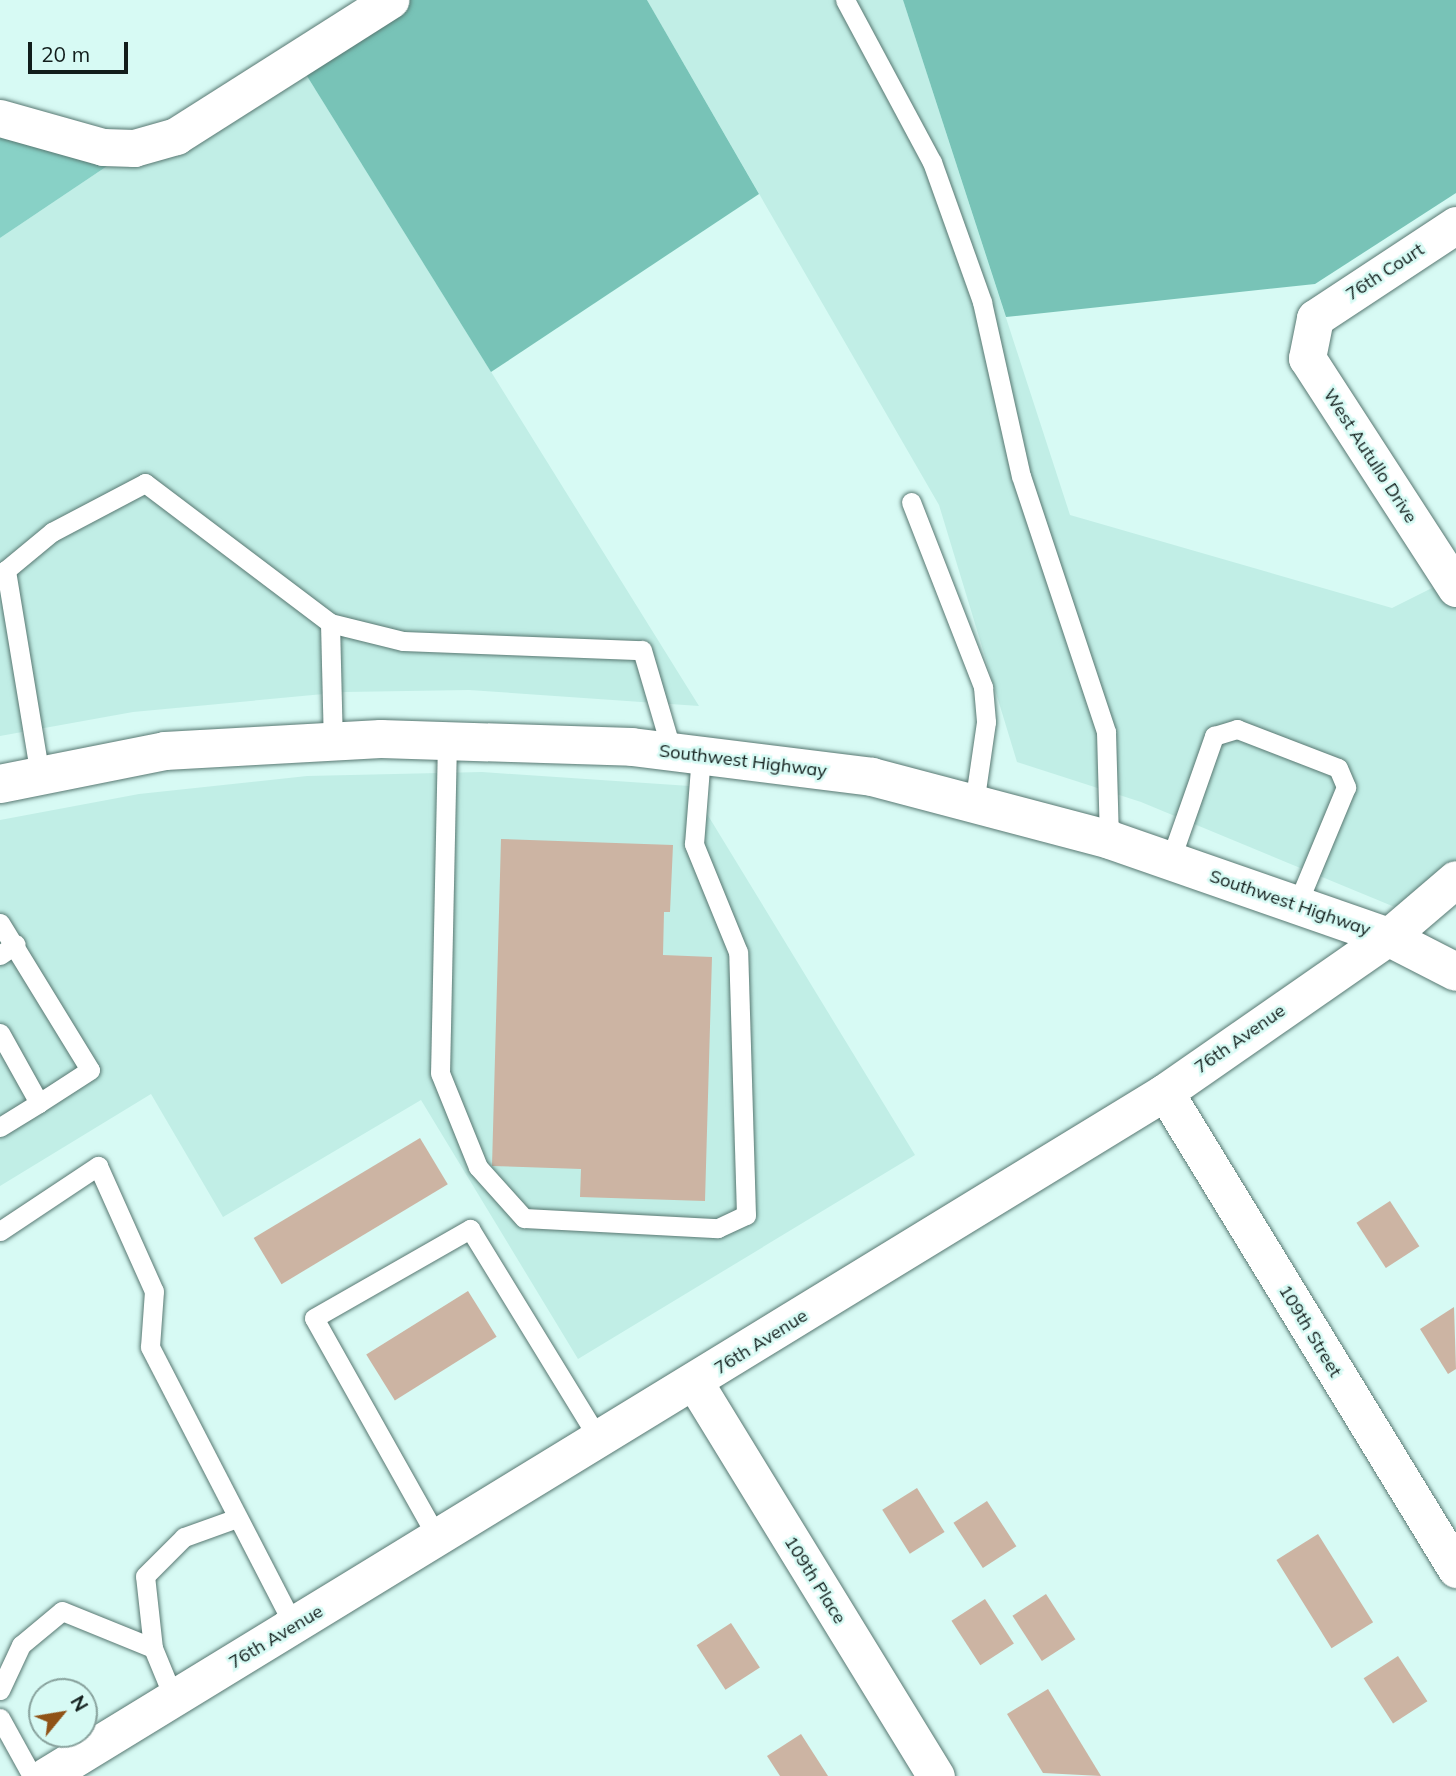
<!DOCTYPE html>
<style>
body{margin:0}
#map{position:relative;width:1456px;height:1776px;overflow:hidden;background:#d7faf4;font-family:Mulish,sans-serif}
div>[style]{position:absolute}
.built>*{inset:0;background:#c1eee6}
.green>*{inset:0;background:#88d1c6}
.forest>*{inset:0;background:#78c3b7}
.building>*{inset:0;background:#ccb4a3;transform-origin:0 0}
.roads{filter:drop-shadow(0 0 2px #587872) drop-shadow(0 0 2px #587872)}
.service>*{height:19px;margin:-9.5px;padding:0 9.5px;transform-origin:9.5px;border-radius:9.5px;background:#fff}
.minor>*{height:37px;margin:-18.5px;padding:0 18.5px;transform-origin:18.5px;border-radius:18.5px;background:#fff}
.primary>*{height:38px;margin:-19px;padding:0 19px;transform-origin:19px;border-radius:19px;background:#fff}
span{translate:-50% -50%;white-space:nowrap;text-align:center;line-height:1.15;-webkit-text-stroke:5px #d7faf4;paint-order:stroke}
.street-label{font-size:18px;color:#111d1b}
.north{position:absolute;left:28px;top:1678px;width:70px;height:70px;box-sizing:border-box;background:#d7faf4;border:2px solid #88a29d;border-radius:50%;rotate:60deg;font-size:19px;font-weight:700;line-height:28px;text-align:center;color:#111d1b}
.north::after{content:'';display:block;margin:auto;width:24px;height:32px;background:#905216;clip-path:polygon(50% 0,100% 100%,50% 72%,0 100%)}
.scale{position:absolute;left:28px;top:42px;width:100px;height:32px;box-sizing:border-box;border:4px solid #111d1b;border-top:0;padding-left:9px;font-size:21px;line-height:24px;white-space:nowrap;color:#111d1b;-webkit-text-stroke:5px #d7faf4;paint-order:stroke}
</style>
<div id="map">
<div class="built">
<div style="clip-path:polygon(647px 0,903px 0,1070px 515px,1392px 608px,1450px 579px,1456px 588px,1456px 879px,1414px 915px,1141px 802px,1017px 762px,939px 505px)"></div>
<div style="clip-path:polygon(297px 60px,699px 706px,469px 690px,345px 692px,133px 712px,0 736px,0 238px,134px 148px)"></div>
<div style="clip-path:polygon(482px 772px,690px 786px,915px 1155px,578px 1359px,421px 1100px,223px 1217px,151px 1094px,0 1186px,0 820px,139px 794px,307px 776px)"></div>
</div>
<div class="green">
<div style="clip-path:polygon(0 118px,134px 148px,0 238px)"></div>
</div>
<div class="forest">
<div style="clip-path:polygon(390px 0,647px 0,759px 194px,491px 372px,297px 60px)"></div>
<div style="clip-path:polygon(903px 0,1456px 0,1456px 193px,1315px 284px,1006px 317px)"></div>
</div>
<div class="building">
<div style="clip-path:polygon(501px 839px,673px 845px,670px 912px,664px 912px,663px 955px,712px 957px,705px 1201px,580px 1197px,581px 1169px,492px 1166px)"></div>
<div style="left:420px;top:1138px;width:54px;height:194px;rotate:59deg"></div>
<div style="left:1390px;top:1201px;width:54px;height:40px;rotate:57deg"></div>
<div style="left:468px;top:1291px;width:54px;height:120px;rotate:58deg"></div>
<div style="clip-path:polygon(1454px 1307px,1456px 1369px,1448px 1374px,1420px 1329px)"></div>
<div style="left:917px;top:1488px;width:52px;height:41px;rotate:58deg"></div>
<div style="left:987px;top:1501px;width:54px;height:40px;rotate:57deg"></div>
<div style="left:1318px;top:1534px;width:104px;height:49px;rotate:58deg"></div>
<div style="left:1046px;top:1594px;width:54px;height:40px;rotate:57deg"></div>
<div style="left:985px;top:1599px;width:53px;height:40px;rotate:57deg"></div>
<div style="left:731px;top:1623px;width:53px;height:41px;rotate:57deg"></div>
<div style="left:1398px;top:1656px;width:54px;height:41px;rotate:57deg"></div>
<div style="clip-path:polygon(1048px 1689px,1101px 1776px,1043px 1773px,1007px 1714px)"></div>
<div style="clip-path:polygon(801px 1734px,828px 1776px,780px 1776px,767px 1756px)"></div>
</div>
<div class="roads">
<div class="service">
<div style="left:845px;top:0;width:184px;rotate:61.8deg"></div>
<div style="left:932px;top:162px;width:149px;rotate:70.3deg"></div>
<div style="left:982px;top:302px;width:178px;rotate:77.4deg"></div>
<div style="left:1021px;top:476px;width:270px;rotate:71.6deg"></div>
<div style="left:1106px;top:732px;width:108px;rotate:88.4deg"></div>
<div style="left:911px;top:502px;width:199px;rotate:68.7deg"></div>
<div style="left:983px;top:687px;width:35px;rotate:85deg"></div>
<div style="left:986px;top:722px;width:83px;rotate:98.3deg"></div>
<div style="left:330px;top:623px;width:75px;rotate:13.9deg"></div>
<div style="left:403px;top:641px;width:239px;rotate:2.2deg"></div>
<div style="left:642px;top:650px;width:106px;rotate:73.6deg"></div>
<div style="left:447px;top:741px;width:332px;rotate:91.2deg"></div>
<div style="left:440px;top:1073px;width:101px;rotate:68deg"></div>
<div style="left:478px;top:1167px;width:69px;rotate:48deg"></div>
<div style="left:524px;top:1218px;width:194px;rotate:3deg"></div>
<div style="left:718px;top:1228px;width:31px;rotate:-25deg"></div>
<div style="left:746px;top:1215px;width:263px;rotate:-91.7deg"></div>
<div style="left:738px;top:952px;width:117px;rotate:-112.2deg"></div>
<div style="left:694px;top:844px;width:88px;rotate:-85.5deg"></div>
<div style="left:40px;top:776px;width:209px;rotate:-99.4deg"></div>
<div style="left:6px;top:570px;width:60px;rotate:-39.6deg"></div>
<div style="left:52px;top:532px;width:105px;rotate:-27.8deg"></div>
<div style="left:145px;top:483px;width:232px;rotate:37.1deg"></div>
<div style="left:330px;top:623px;width:119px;rotate:88.6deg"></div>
<div style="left:1170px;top:861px;width:133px;rotate:-70.6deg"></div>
<div style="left:1214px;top:736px;width:24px;rotate:-17deg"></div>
<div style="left:1237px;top:729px;width:108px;rotate:21.1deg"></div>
<div style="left:1338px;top:768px;width:21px;rotate:67deg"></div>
<div style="left:1346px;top:787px;width:128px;rotate:112.6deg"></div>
<div style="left:0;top:923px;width:172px;rotate:58.5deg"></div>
<div style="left:90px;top:1070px;width:61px;rotate:147.1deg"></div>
<div style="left:39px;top:1103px;width:80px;rotate:-119.1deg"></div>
<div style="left:0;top:955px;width:19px;rotate:-35deg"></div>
<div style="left:0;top:1127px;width:46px;rotate:-31.6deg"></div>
<div style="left:0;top:1231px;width:118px;rotate:-33.6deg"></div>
<div style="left:98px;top:1166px;width:137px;rotate:65.9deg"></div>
<div style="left:154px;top:1291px;width:56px;rotate:94.1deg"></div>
<div style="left:150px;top:1347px;width:314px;rotate:62.7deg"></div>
<div style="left:438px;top:1539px;width:253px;rotate:-119.3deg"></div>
<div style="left:314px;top:1318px;width:180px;rotate:-29.7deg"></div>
<div style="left:470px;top:1229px;width:249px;rotate:58.5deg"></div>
<div style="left:0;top:1690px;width:50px;rotate:-65deg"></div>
<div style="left:21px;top:1645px;width:53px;rotate:-39.7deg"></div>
<div style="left:62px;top:1611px;width:98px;rotate:22.1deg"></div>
<div style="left:174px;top:1699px;width:55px;rotate:-112.4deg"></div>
<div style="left:153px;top:1648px;width:72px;rotate:-96.3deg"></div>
<div style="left:145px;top:1576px;width:55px;rotate:-45deg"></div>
<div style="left:184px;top:1537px;width:56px;rotate:-19.7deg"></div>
<div style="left:0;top:1718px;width:66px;rotate:61.1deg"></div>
</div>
<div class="minor">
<div style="left:0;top:118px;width:107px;rotate:15.7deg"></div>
<div style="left:103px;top:147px;width:31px;rotate:2deg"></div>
<div style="left:134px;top:148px;width:44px;rotate:-15.9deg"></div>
<div style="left:176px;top:136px;width:254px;rotate:-32.4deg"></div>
<div style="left:1456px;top:225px;width:169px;rotate:146.6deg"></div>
<div style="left:1315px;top:318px;width:41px;rotate:101.3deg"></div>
<div style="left:1307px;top:358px;width:274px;rotate:57.1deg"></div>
<div style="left:1165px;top:1092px;width:559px;rotate:58.61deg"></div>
<div style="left:695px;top:1383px;width:461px;rotate:58.5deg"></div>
<div style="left:46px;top:1776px;width:1311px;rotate:-31.44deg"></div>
<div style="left:1165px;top:1092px;width:272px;rotate:-34.8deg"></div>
<div style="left:1388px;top:937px;width:89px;rotate:-40.5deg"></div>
</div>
<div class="primary">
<div style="left:0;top:784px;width:168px;rotate:-11.3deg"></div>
<div style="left:165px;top:751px;width:216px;rotate:-3.2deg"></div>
<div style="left:381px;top:739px;width:251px;rotate:1.8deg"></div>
<div style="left:632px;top:747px;width:242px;rotate:7.1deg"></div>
<div style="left:872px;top:777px;width:246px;rotate:14.8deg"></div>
<div style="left:1110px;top:840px;width:294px;rotate:19.2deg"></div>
<div style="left:1388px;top:937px;width:76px;rotate:27.2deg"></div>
</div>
</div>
<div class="street-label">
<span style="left:1385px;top:272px;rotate:-33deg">76th Court</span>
<span style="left:1370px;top:456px;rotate:57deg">West Autullo Drive</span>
<span style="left:743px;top:761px;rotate:7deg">Southwest Highway</span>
<span style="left:1290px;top:903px;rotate:19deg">Southwest Highway</span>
<span style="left:1240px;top:1039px;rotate:-35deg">76th Avenue</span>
<span style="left:1310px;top:1331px;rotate:59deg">109th Street</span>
<span style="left:761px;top:1342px;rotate:-32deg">76th Avenue</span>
<span style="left:815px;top:1580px;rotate:58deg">109th Place</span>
<span style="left:276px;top:1637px;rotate:-31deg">76th Avenue</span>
</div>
<div class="north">N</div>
<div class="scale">20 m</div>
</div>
